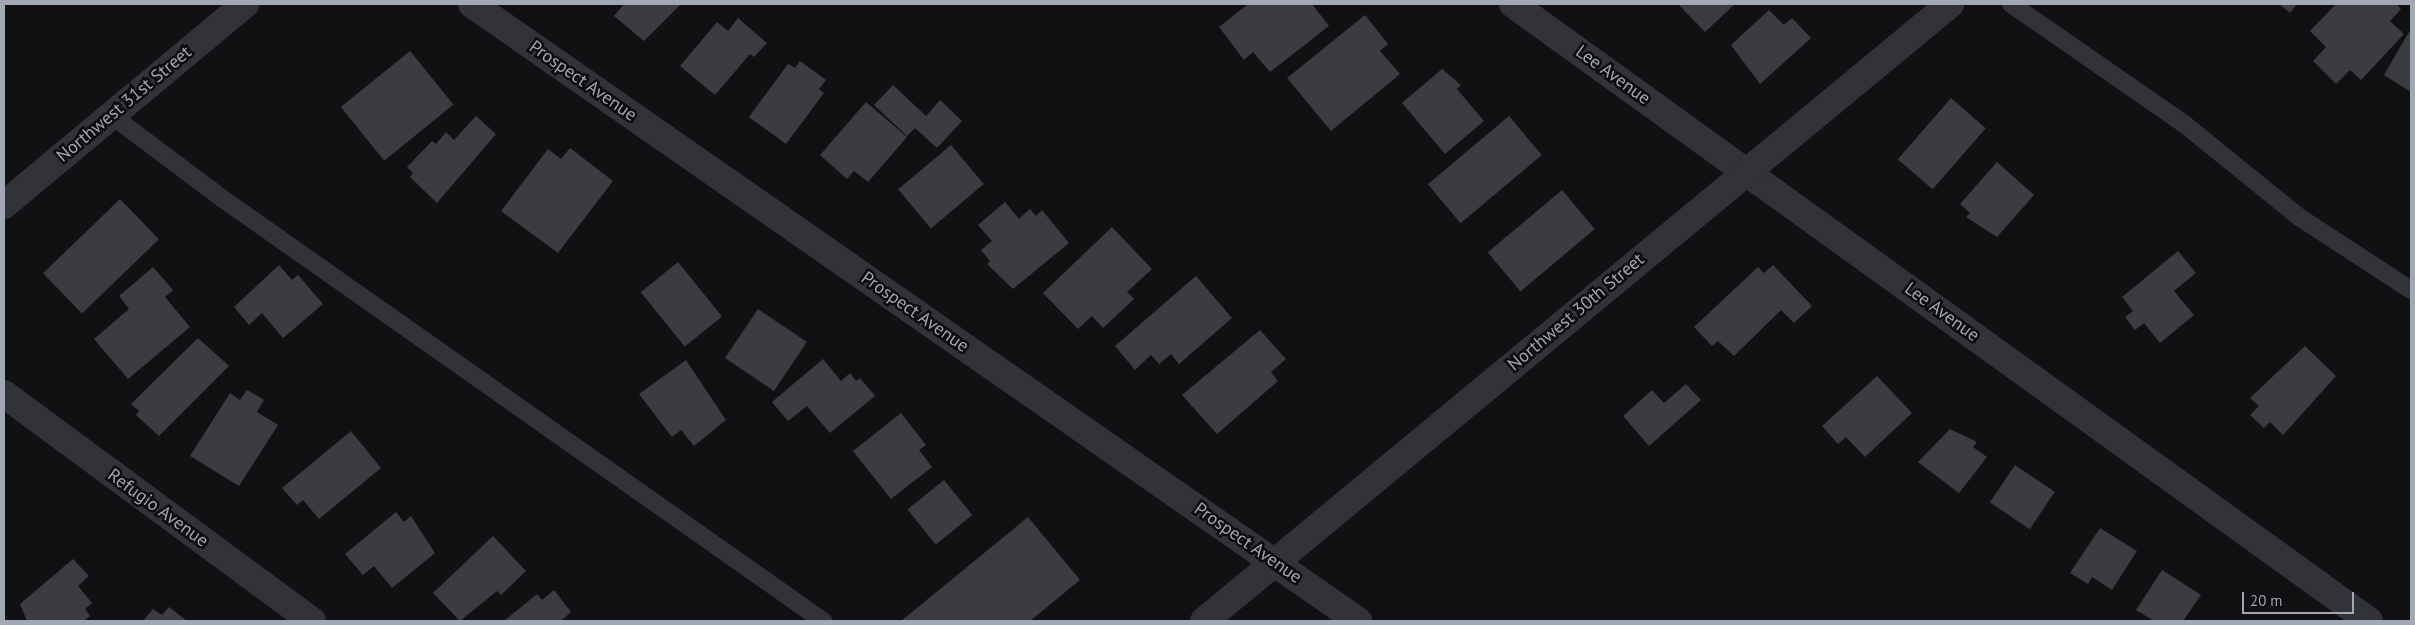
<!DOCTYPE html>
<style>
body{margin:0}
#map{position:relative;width:2415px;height:625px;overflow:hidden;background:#111113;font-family:"PT Sans",sans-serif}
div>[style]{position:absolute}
.building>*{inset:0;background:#3b3c40;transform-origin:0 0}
.lane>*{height:18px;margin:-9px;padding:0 9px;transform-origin:9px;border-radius:9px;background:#323338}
.street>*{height:28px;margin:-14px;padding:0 14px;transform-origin:14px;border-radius:14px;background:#323338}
span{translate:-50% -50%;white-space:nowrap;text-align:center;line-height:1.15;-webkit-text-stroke:5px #0c0c0e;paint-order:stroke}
.street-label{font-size:18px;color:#a2a7b4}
.frame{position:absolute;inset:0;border:5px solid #a2a7b4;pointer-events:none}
.scale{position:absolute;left:2242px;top:592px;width:112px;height:22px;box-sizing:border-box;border:2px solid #a2a7b4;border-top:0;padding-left:6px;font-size:15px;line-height:18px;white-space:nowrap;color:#a2a7b4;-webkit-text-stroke:4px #0c0c0e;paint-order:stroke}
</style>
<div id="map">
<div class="building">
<div style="clip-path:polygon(624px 4px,681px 4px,644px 41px,614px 16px)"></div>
<div style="clip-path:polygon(1248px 4px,1312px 4px,1329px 26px,1270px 72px,1253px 52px,1244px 60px,1219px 27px)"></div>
<div style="clip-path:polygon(1678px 4px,1735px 4px,1705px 32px)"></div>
<div style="clip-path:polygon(2279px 4px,2297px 4px,2290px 13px)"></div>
<div style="clip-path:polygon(2336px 4px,2396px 4px,2401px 9px,2390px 21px,2404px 34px,2361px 80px,2350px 70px,2336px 84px,2313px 61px,2326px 47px,2310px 31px)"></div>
<div style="clip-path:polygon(1769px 10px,1784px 25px,1792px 18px,1811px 38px,1760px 84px,1731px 45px)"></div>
<div style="clip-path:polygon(1365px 15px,1388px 44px,1380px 51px,1400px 74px,1331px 131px,1287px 78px)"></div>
<div style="clip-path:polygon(738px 18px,767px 43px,754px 57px,750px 54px,715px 95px,680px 66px,717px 22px,728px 31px)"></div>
<div style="clip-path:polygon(2409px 32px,2411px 33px,2411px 92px,2384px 75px)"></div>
<div style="left:410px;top:51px;width:69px;height:89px;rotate:51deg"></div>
<div style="clip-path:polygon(800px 61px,826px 80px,819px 89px,824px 93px,786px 144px,749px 117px,788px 64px,795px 68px)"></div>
<div style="clip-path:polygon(1442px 69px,1461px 85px,1457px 89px,1484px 121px,1445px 154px,1402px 103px)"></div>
<div style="clip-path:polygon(893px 85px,926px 116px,940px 100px,962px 121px,937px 148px,915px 128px,907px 136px,874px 105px)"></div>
<div style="left:1951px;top:98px;width:46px;height:81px;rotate:41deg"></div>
<div style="clip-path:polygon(866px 102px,907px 137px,868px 182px,854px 171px,847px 179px,820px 155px)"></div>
<div style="clip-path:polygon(476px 116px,496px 134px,437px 203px,410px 177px,413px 173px,407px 167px,432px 141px,436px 144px,446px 132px,454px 140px)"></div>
<div style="left:1509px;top:116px;width:51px;height:106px;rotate:50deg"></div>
<div style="left:951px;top:145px;width:51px;height:69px;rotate:50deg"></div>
<div style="clip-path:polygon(570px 148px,613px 181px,558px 253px,501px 211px,548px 149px,561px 159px)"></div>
<div style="clip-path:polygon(1997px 162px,2034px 195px,1997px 237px,1966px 217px,1970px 213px,1960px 204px)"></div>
<div style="left:1562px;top:190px;width:51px;height:97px;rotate:50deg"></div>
<div style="left:120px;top:199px;width:56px;height:107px;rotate:46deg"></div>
<div style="clip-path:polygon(1005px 202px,1019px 219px,1030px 209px,1036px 216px,1042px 210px,1069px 243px,1013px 289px,987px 264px,990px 261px,981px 250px,992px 241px,978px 225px)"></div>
<div style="clip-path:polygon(1112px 227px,1152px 269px,1127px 292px,1134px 299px,1103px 328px,1092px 316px,1078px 329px,1043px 293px)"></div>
<div style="clip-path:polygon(2178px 251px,2196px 273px,2174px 291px,2194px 315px,2160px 343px,2144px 323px,2135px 330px,2125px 317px,2133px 311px,2122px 297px)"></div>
<div style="left:678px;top:262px;width:70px;height:48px;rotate:51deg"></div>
<div style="clip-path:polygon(279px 265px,292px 280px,298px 275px,323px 304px,283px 338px,262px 313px,249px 325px,234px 307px)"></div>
<div style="clip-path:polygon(1773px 265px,1812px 306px,1794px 323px,1781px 310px,1734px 356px,1718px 341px,1712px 346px,1694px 327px,1758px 267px,1764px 273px)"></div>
<div style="clip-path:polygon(153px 267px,173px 290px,165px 297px,190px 327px,128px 379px,94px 339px,129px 309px,119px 296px)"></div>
<div style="clip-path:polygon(1196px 276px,1232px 318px,1179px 364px,1171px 354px,1159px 364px,1151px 355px,1135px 370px,1115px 346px)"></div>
<div style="left:758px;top:309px;width:59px;height:59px;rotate:34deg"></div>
<div style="clip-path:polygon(1260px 330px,1286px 359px,1271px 372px,1278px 381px,1217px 434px,1182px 395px)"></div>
<div style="clip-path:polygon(198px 338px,229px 366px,159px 436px,136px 415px,139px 411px,131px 404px)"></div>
<div style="clip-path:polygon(2305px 346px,2336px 376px,2283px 435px,2270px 422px,2264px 428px,2250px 415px,2259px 406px,2250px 398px)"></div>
<div style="clip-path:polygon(823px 359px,841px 381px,850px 373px,856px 381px,860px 378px,875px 396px,830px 433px,807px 406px,788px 421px,772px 402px)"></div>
<div style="clip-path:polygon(686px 360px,726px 420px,694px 446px,681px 430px,672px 437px,639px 394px)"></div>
<div style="clip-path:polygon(1877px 376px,1912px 413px,1865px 457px,1846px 437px,1838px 444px,1822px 426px)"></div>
<div style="clip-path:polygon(1686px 384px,1701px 400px,1649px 446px,1623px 416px,1652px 390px,1664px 403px)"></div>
<div style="clip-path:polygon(247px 390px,264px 400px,257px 412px,278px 425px,239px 486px,190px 456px,230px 393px,240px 400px)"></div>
<div style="clip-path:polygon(901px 413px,926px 445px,919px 450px,932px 467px,891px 499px,853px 451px)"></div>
<div style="clip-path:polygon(1950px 429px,1977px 442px,1973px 447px,1987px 457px,1959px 493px,1918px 462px)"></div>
<div style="clip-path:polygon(351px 431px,381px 468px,319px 519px,303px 500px,297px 505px,282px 488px)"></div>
<div style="left:2015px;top:465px;width:48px;height:45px;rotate:34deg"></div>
<div style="left:944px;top:480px;width:45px;height:47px;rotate:51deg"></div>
<div style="clip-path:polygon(396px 512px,404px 522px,411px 516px,435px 553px,392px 588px,374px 566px,363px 575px,345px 554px)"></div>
<div style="clip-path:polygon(1028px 517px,1080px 580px,1030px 621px,901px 621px)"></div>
<div style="clip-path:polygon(2100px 528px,2137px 551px,2112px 590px,2092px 577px,2088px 584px,2070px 573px)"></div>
<div style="clip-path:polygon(493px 536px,526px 571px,501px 595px,497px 591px,460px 621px,433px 593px)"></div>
<div style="clip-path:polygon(73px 559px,89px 576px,78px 586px,92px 603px,85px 609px,90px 616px,84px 621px,27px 621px,20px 604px)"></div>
<div style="clip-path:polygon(2162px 570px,2201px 595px,2183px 621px,2154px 621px,2136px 610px)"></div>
<div style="clip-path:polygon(554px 590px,571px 612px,561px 621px,504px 621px,537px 594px,542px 600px)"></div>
<div style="clip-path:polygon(169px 607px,187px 621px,143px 621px,153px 609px,162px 615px)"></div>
</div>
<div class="lane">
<div style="left:2011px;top:4px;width:209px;rotate:34.7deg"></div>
<div style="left:2183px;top:123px;width:149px;rotate:39deg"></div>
<div style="left:2299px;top:217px;width:134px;rotate:33.1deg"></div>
<div style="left:111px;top:115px;width:140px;rotate:36.9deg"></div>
<div style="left:223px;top:199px;width:734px;rotate:35.12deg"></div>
</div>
<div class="street">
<div style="left:472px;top:4px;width:1080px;rotate:34.85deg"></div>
<div style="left:1513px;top:4px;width:1055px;rotate:35.78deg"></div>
<div style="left:4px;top:205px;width:314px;rotate:-39.8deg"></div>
<div style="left:4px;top:394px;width:383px;rotate:36.4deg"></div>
<div style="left:1204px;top:621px;width:968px;rotate:-39.59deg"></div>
</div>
<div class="street-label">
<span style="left:1613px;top:75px;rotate:36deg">Lee Avenue</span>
<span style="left:583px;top:81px;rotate:35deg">Prospect Avenue</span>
<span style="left:124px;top:104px;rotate:-40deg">Northwest 31st Street</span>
<span style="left:915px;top:312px;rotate:35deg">Prospect Avenue</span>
<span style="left:1576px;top:312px;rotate:-40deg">Northwest 30th Street</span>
<span style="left:1942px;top:312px;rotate:36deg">Lee Avenue</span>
<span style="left:158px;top:508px;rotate:36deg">Refugio Avenue</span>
<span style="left:1248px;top:543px;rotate:35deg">Prospect Avenue</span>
</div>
<div class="frame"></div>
<div class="scale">20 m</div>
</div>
